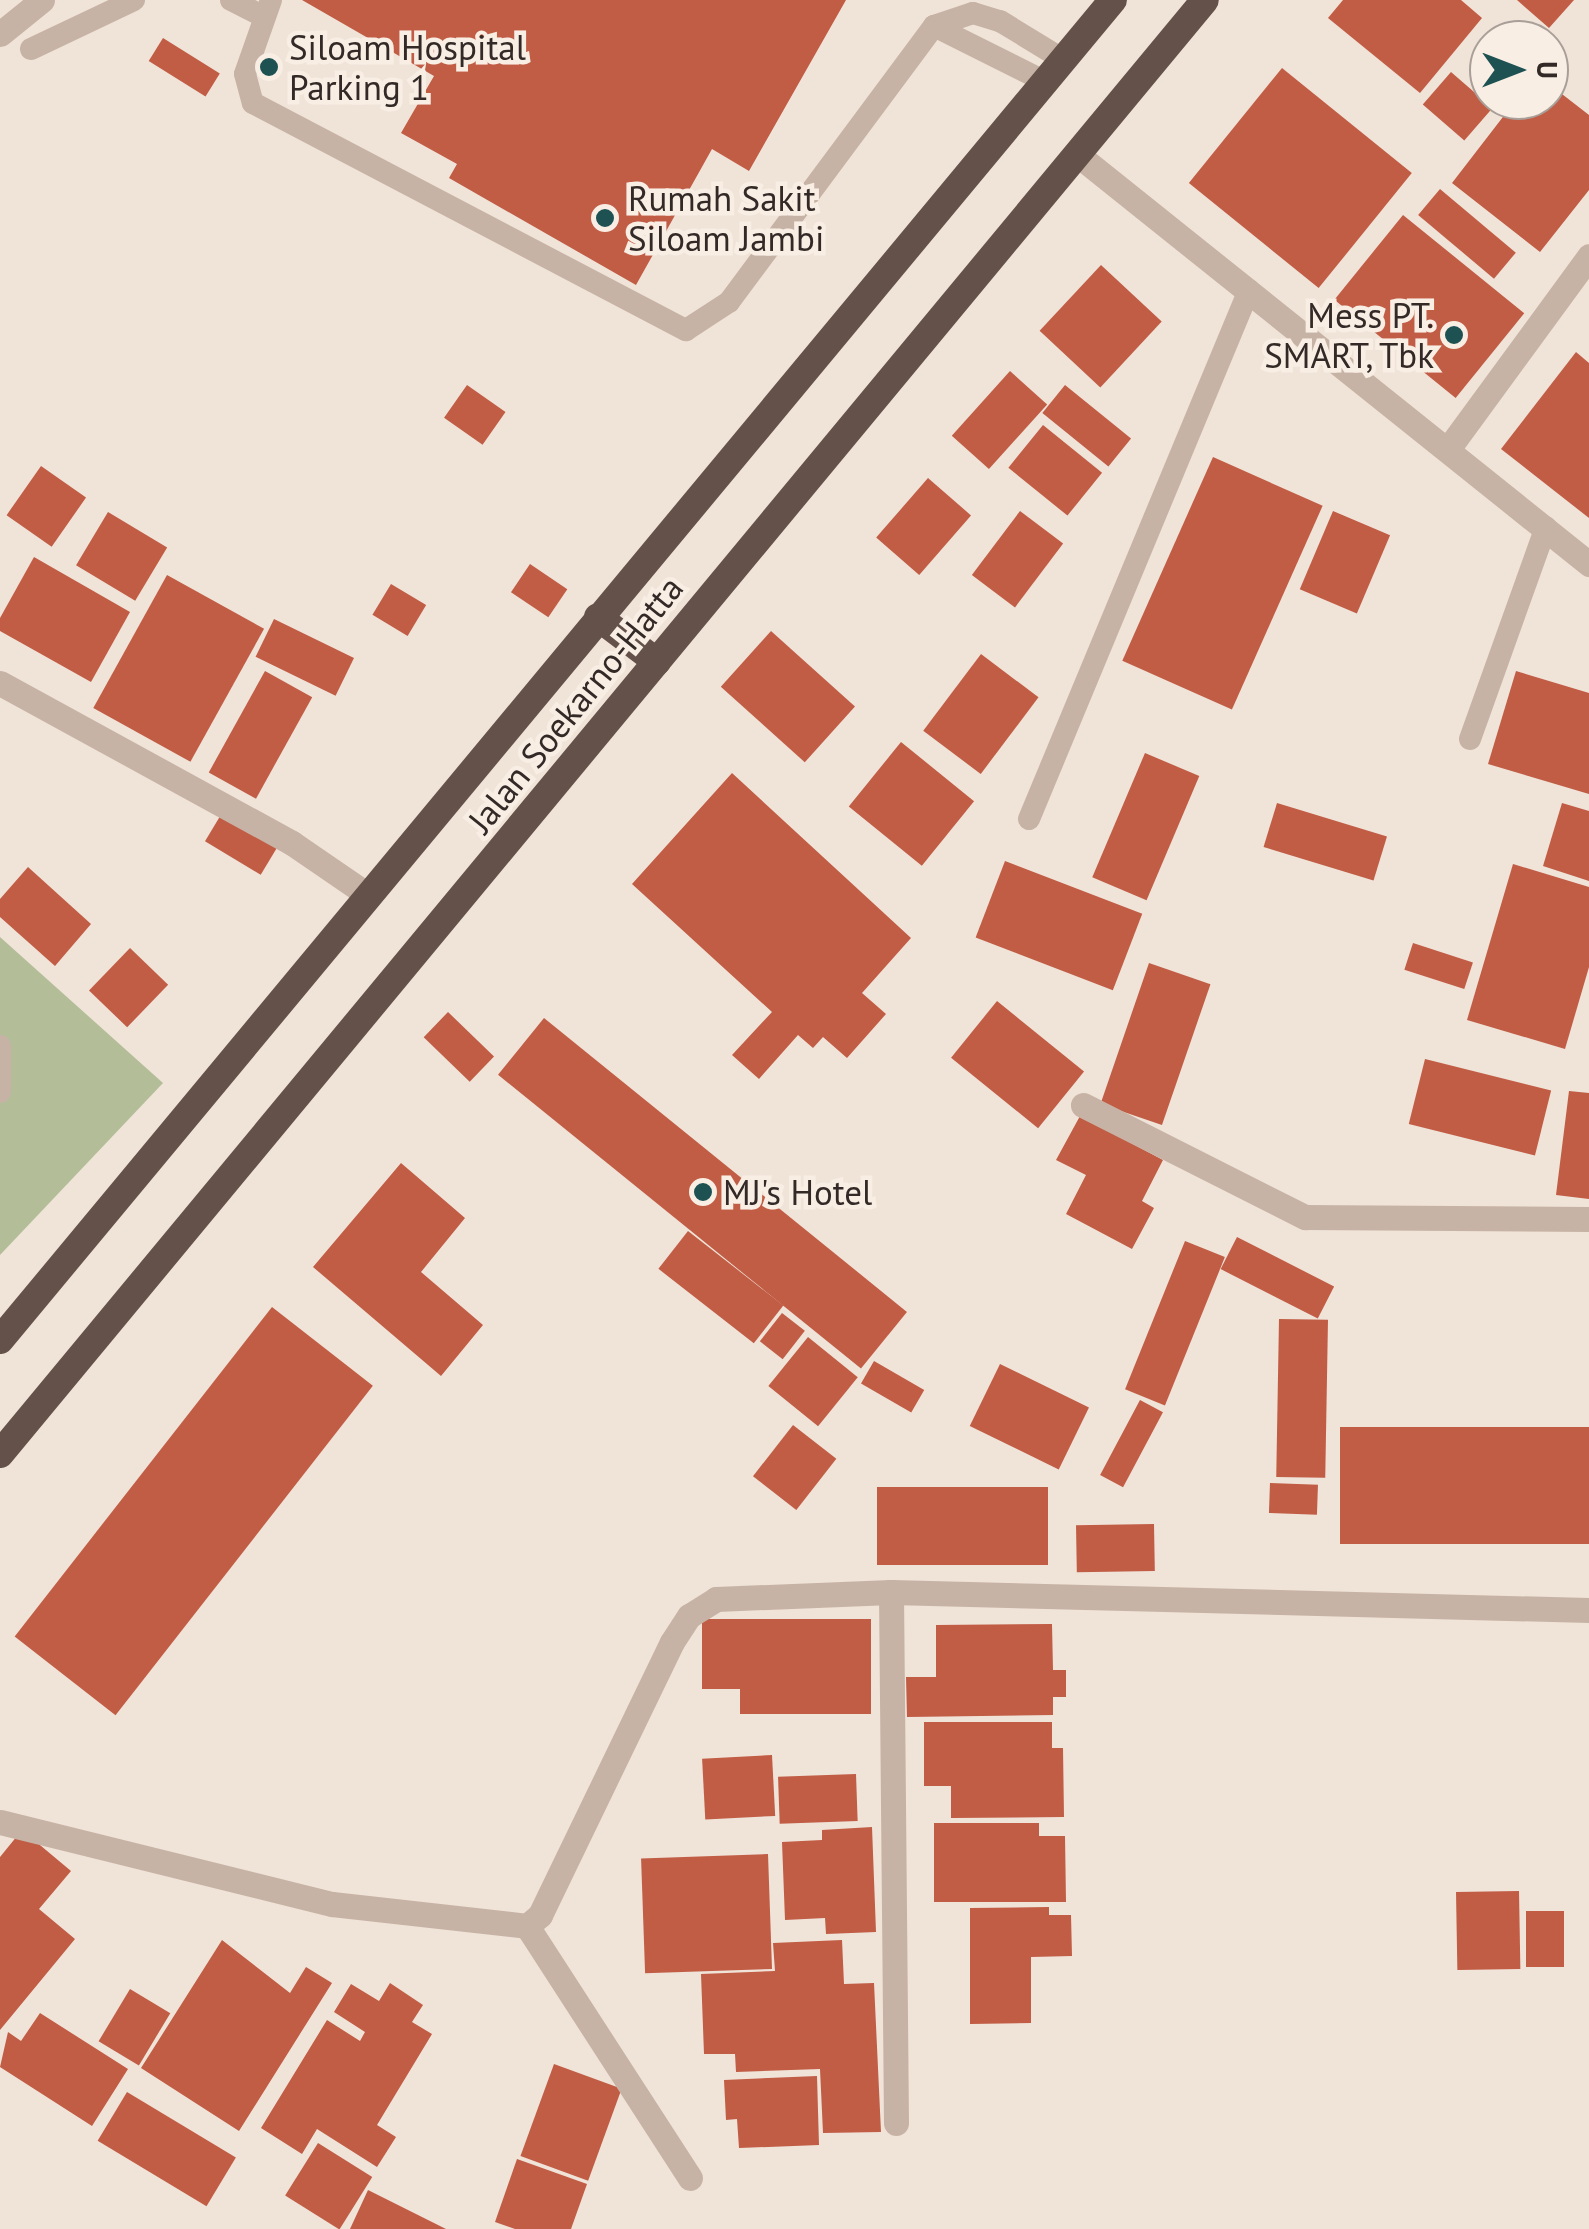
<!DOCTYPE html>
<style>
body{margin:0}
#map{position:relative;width:1589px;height:2229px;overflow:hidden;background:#f0e3d8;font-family:"PT Sans",sans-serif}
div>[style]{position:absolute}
.green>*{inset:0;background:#b3be99}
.building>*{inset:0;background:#c15c45;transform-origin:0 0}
.service>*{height:22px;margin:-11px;padding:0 11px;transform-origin:11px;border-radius:11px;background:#c7b3a5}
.minor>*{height:25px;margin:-12.5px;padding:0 12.5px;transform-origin:12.5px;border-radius:12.5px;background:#c7b3a5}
.trunk>*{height:28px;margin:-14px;padding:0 14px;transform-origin:14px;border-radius:14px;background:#64524a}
.dots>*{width:28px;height:28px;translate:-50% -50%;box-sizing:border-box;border:5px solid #f8eee4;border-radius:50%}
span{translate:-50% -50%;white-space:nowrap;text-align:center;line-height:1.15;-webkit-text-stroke:9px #f8eee4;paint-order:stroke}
.poi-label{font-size:35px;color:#332926}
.left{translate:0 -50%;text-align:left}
.right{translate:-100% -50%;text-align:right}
.street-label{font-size:35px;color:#332926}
.north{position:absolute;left:1469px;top:20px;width:100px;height:100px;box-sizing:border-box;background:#f8eee4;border:2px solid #a99f98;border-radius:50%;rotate:90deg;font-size:28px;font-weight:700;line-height:40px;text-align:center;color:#332926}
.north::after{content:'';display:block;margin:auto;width:35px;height:45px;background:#1d5152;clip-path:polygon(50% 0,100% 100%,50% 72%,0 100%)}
</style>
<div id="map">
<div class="green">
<div style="clip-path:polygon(0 937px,163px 1083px,0 1255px)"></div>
</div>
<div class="building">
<div style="clip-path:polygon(302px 0,846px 0,749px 171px,712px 149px,636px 285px,449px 178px,457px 164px,401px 133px,434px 76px)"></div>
<div style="clip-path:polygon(1343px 0,1461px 0,1482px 18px,1420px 93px,1328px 18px)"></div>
<div style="clip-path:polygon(1517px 0,1574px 0,1549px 28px)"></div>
<div style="left:163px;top:38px;width:67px;height:27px;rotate:32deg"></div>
<div style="left:1282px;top:68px;width:167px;height:148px;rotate:39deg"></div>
<div style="left:1451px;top:72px;width:55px;height:43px;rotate:41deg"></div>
<div style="clip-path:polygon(1549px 84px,1589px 115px,1589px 190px,1540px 252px,1452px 183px,1516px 100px,1549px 100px)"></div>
<div style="left:1440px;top:189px;width:99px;height:34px;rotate:40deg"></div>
<div style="left:1403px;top:215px;width:156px;height:109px;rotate:39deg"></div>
<div style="left:1101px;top:265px;width:83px;height:90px;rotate:43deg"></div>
<div style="clip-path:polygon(1576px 352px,1589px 363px,1589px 518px,1501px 449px)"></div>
<div style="left:1010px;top:371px;width:50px;height:87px;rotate:42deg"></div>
<div style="left:467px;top:385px;width:47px;height:40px;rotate:35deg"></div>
<div style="left:1065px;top:385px;width:85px;height:36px;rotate:39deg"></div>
<div style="left:1043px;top:425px;width:76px;height:55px;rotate:39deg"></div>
<div style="left:1213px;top:457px;width:120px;height:223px;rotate:24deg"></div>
<div style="left:41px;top:466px;width:55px;height:60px;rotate:35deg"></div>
<div style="left:928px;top:478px;width:57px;height:79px;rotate:41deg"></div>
<div style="left:1020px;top:511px;width:54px;height:80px;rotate:37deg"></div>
<div style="left:1333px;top:511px;width:62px;height:85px;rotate:23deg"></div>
<div style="left:108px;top:512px;width:69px;height:62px;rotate:31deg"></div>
<div style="clip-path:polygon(34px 557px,130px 612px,91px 682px,0 631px,0 618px)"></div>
<div style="left:530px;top:564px;width:45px;height:34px;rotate:34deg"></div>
<div style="left:167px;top:575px;width:111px;height:152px;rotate:29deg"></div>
<div style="left:391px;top:584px;width:41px;height:36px;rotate:31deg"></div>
<div style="left:274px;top:619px;width:89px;height:42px;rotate:26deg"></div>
<div style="left:771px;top:631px;width:113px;height:75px;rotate:42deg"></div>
<div style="left:981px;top:654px;width:72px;height:96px;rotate:37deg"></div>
<div style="left:265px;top:671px;width:54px;height:116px;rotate:29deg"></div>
<div style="clip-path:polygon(1516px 671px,1589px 693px,1589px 794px,1488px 764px)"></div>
<div style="left:901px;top:742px;width:94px;height:83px;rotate:39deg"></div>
<div style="left:1145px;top:753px;width:59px;height:135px;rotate:23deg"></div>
<div style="clip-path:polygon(732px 773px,911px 938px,862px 993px,886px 1014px,847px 1058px,823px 1037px,813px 1048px,798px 1035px,759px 1079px,732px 1055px,772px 1012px,632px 884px)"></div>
<div style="left:1277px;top:803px;width:115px;height:46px;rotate:17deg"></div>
<div style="clip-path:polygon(1562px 803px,1589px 811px,1589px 881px,1543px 866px)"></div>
<div style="left:222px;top:813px;width:65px;height:33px;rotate:31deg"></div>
<div style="left:1005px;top:861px;width:147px;height:82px;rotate:21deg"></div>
<div style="clip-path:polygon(1513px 864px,1589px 887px,1589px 967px,1565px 1049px,1467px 1020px)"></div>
<div style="clip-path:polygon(28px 867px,91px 924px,55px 966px,0 917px,0 899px)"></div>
<div style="left:1413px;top:943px;width:63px;height:28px;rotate:18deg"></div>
<div style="left:130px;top:948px;width:53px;height:59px;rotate:44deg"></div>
<div style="left:1149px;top:963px;width:65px;height:149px;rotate:19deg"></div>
<div style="left:997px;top:1001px;width:112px;height:73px;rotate:39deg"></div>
<div style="left:448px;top:1012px;width:64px;height:35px;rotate:44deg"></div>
<div style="left:544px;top:1018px;width:467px;height:73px;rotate:39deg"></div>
<div style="left:1425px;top:1059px;width:130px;height:67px;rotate:14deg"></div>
<div style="clip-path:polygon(1569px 1091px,1589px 1093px,1589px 1199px,1556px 1195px)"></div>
<div style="clip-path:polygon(1080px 1116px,1163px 1160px,1142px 1201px,1154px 1208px,1132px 1249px,1066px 1214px,1086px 1175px,1056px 1160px)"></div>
<div style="clip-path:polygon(401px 1163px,465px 1218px,421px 1272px,483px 1325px,441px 1376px,313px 1267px)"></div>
<div style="left:688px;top:1231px;width:121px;height:48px;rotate:38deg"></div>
<div style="left:1237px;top:1237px;width:109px;height:36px;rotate:27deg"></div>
<div style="left:1185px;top:1241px;width:43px;height:160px;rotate:22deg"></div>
<div style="left:272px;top:1307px;width:128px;height:418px;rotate:38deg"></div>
<div style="left:782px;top:1313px;width:29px;height:36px;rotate:38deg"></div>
<div style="left:1279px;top:1319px;width:49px;height:158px;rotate:1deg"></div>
<div style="left:808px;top:1337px;width:64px;height:63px;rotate:39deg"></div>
<div style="left:874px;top:1361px;width:58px;height:26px;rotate:30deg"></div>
<div style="left:1000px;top:1364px;width:99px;height:69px;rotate:26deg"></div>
<div style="left:1140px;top:1400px;width:26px;height:85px;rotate:28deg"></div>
<div style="left:793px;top:1425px;width:55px;height:65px;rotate:38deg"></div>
<div style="left:1340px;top:1427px;width:249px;height:117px"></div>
<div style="left:1270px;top:1483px;width:48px;height:30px;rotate:2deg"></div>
<div style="left:877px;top:1487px;width:171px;height:78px"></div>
<div style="left:1154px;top:1524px;width:47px;height:78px;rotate:89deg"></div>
<div style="clip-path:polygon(702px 1619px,871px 1619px,871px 1714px,740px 1714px,740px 1689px,702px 1689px)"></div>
<div style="clip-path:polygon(1052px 1624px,1053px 1670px,1066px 1670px,1066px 1697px,1053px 1697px,1053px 1715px,907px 1717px,906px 1677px,936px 1677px,936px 1625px)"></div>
<div style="clip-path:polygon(924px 1722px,1052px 1722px,1052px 1748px,1063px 1748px,1064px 1817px,951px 1818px,951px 1786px,924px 1786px)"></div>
<div style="left:772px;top:1755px;width:61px;height:70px;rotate:87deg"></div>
<div style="left:856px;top:1774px;width:47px;height:78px;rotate:88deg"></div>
<div style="clip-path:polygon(934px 1823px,1039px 1823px,1039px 1836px,1065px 1836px,1066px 1902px,934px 1902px)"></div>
<div style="clip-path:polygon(872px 1827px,876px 1932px,826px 1934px,825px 1918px,785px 1920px,782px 1842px,822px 1840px,822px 1830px)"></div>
<div style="clip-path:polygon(22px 1830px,71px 1871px,39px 1909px,75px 1939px,0 2030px,0 1857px)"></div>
<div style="left:768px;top:1854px;width:115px;height:127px;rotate:88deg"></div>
<div style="left:1519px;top:1891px;width:78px;height:63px;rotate:89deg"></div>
<div style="clip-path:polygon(1049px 1907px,1049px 1915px,1071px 1915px,1072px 1956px,1031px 1957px,1031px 2023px,970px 2024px,970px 1908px)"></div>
<div style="left:1526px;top:1911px;width:38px;height:56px"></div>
<div style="clip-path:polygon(222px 1940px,290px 1993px,306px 1967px,332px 1983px,239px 2131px,141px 2068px)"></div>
<div style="clip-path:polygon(842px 1940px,844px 1984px,874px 1983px,881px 2132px,823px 2133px,820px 2069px,736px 2072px,735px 2054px,704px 2054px,701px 1974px,775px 1971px,773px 1943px)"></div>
<div style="clip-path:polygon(390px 1983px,423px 2005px,412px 2022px,432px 2034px,377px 2125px,396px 2137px,377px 2167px,317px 2129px,302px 2154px,261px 2128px,327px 2020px,360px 2041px,365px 2032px,334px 2012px,351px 1984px,379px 2001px)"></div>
<div style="left:130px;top:1989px;width:47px;height:61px;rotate:31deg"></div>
<div style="clip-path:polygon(40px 2013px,128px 2069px,92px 2126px,0 2067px,8px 2032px,21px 2041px)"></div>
<div style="left:554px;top:2064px;width:72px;height:98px;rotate:20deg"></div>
<div style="clip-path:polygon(817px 2076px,819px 2145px,739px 2148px,737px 2119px,726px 2120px,724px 2080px)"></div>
<div style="left:127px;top:2092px;width:127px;height:57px;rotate:31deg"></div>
<div style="left:318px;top:2143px;width:64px;height:62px;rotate:32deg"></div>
<div style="clip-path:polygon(517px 2159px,587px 2184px,571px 2229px,515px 2229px,495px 2222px)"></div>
<div style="clip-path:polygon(368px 2190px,446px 2229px,350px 2229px)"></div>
</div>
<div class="service">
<div style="left:231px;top:0;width:36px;rotate:27deg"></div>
<div style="left:271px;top:0;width:78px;rotate:109.4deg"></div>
<div style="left:245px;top:74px;width:30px;rotate:75deg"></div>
<div style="left:253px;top:103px;width:489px;rotate:27.7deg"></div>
<div style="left:686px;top:330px;width:51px;rotate:-33.1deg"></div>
<div style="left:729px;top:302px;width:344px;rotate:-53.4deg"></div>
<div style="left:934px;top:26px;width:41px;rotate:-18.4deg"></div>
<div style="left:973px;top:13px;width:28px;rotate:17deg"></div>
<div style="left:1000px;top:21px;width:75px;rotate:31.4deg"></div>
<div style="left:934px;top:26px;width:125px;rotate:26.6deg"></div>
<div style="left:31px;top:49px;width:114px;rotate:-25.4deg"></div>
<div style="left:1470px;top:739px;width:225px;rotate:-70.3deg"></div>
<div style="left:1029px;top:819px;width:573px;rotate:-67.42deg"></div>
<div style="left:0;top:1046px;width:46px;rotate:90deg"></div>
</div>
<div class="minor">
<div style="left:0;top:34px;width:54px;rotate:-39deg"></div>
<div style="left:1078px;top:155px;width:655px;rotate:38.67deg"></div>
<div style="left:1448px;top:449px;width:239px;rotate:-53.8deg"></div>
<div style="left:0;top:683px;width:333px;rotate:28.7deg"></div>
<div style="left:292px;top:843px;width:92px;rotate:34.4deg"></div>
<div style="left:1083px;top:1105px;width:249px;rotate:26.8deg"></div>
<div style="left:1305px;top:1217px;width:284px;rotate:0.4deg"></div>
<div style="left:891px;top:1592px;width:531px;rotate:89.46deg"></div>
<div style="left:0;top:1822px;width:342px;rotate:13.9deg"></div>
<div style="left:332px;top:1904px;width:196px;rotate:6.4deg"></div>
<div style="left:527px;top:1926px;width:17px;rotate:-40deg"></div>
<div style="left:540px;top:1915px;width:303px;rotate:-64.2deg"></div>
<div style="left:672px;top:1642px;width:31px;rotate:-57deg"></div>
<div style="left:689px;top:1616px;width:32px;rotate:-32deg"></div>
<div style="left:716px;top:1599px;width:175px;rotate:-2.3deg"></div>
<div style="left:891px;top:1592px;width:698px;rotate:1.48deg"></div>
<div style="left:527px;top:1926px;width:300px;rotate:57.1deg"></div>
</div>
<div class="trunk">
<div style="left:598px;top:617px;width:74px;rotate:37.3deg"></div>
<div style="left:0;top:1340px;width:1742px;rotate:-50.29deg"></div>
<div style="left:0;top:1454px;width:1888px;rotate:-50.35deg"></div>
</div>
<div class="dots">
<div style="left:269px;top:67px;background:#1d5152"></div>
<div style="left:605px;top:218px;background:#1d5152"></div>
<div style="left:1454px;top:335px;background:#1d5152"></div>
<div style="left:703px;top:1192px;background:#1d5152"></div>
</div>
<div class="poi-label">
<span class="left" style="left:289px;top:67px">Siloam Hospital<br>Parking 1</span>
<span class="left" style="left:628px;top:218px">Rumah Sakit<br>Siloam Jambi</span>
<span class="right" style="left:1434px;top:335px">Mess PT.<br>SMART, Tbk</span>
<span class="left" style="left:723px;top:1192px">MJ's Hotel</span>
</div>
<div class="street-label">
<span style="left:575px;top:704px;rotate:-51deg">Jalan Soekarno-Hatta</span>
</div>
<div class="north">U</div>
</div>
